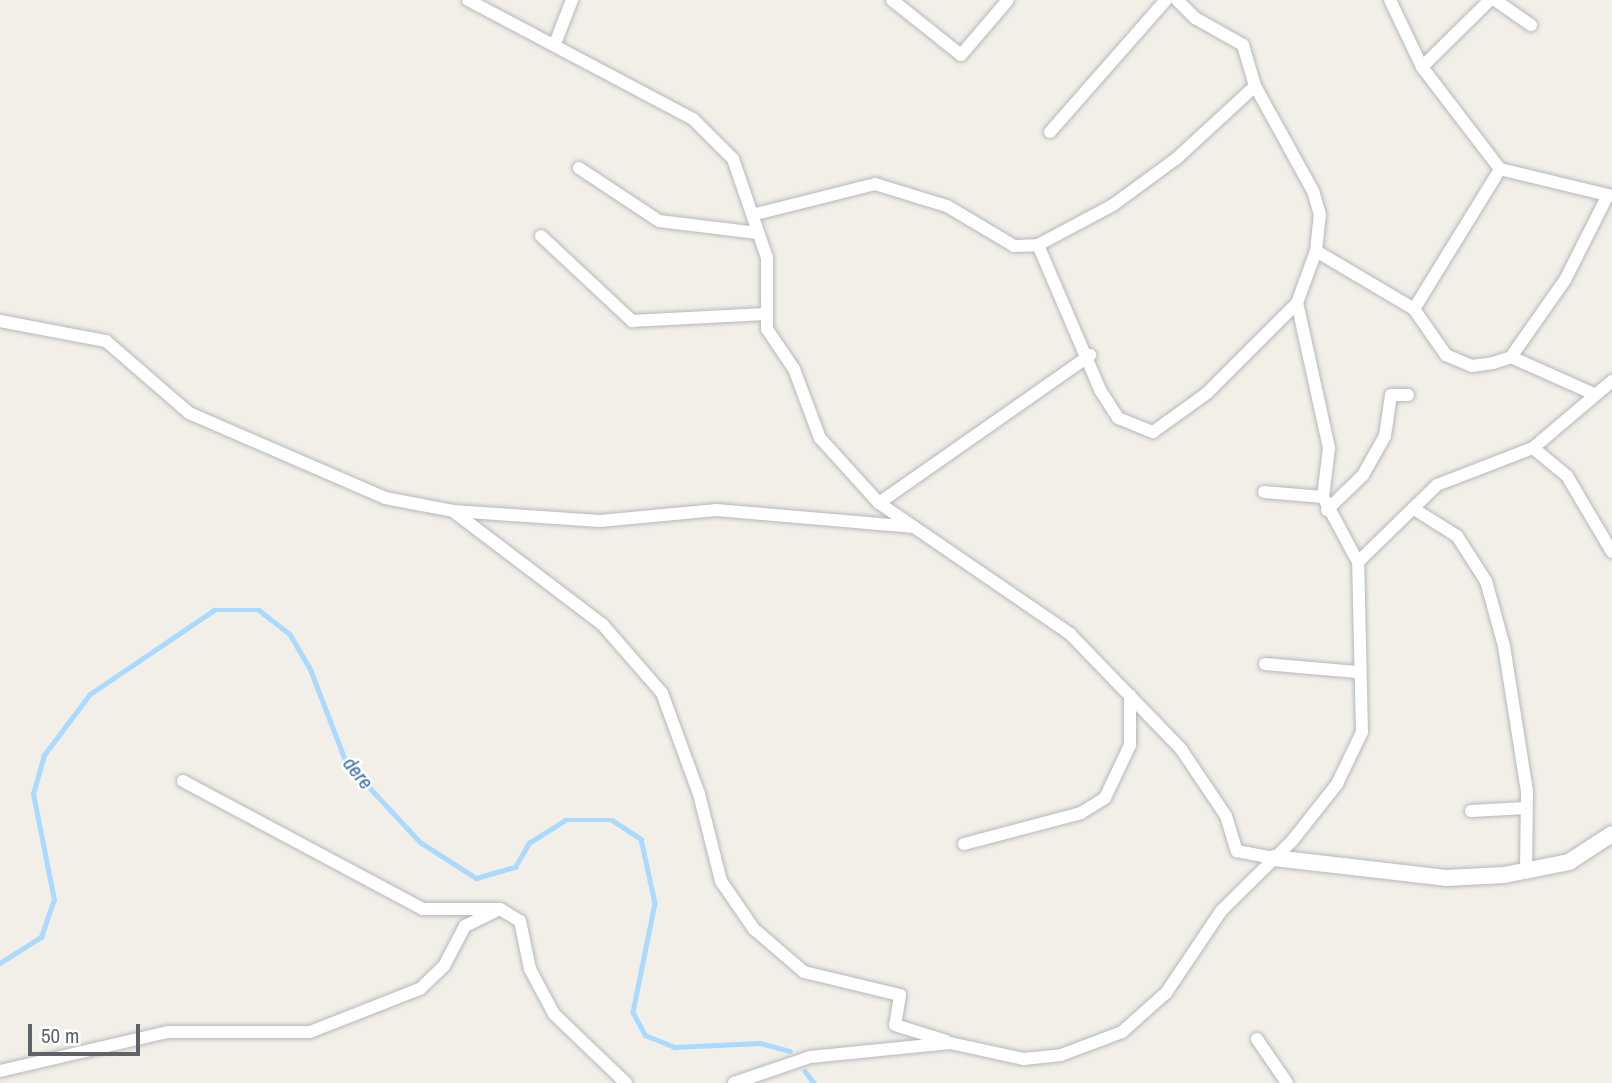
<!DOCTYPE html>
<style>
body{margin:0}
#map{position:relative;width:1612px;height:1083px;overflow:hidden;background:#f1efe8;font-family:"Archivo Narrow",sans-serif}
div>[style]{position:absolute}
.stream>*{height:4.5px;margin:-2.25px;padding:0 2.25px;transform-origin:2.25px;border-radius:2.25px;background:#aadaff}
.roads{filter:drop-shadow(0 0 2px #b5b8bc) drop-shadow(0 0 2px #b5b8bc)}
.minor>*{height:12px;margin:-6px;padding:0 6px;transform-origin:6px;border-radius:6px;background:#fff}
.tertiary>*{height:16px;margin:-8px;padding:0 8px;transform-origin:8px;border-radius:8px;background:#fff}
span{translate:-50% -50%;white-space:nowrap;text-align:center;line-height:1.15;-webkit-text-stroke:5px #fff;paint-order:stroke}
.water-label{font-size:21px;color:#4174aa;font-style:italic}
.scale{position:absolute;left:28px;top:1024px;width:112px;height:32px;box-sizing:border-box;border:4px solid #5f6368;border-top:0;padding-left:9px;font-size:21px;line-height:24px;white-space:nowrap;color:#5f6368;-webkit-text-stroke:5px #fff;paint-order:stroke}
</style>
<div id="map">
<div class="stream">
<div style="left:0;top:963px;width:49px;rotate:-32.4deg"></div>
<div style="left:41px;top:937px;width:39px;rotate:-71deg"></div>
<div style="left:54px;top:900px;width:108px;rotate:-101.2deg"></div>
<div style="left:33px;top:794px;width:41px;rotate:-74.2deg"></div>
<div style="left:44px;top:755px;width:76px;rotate:-53deg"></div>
<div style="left:90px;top:694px;width:150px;rotate:-34.1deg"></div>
<div style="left:214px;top:610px;width:45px"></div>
<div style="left:259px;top:610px;width:39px;rotate:38deg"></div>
<div style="left:290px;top:634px;width:39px;rotate:60deg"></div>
<div style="left:310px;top:668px;width:101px;rotate:69deg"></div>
<div style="left:346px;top:762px;width:109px;rotate:47.2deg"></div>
<div style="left:420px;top:842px;width:67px;rotate:32.7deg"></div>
<div style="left:476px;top:878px;width:41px;rotate:-15.8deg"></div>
<div style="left:515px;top:867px;width:28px;rotate:-60deg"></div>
<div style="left:529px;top:843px;width:43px;rotate:-32.6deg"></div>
<div style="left:565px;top:820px;width:47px"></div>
<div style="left:612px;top:820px;width:35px;rotate:33deg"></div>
<div style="left:641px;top:839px;width:66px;rotate:77.7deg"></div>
<div style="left:655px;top:903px;width:111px;rotate:101.4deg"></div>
<div style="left:633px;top:1012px;width:26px;rotate:62deg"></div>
<div style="left:645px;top:1035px;width:31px;rotate:22deg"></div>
<div style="left:674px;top:1047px;width:86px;rotate:-2.7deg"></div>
<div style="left:760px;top:1043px;width:31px;rotate:15deg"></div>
<div style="left:805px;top:1071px;width:15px;rotate:53deg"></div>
</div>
<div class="roads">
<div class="minor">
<div style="left:468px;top:0;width:255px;rotate:27.9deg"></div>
<div style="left:693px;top:119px;width:57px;rotate:45deg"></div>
<div style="left:733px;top:159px;width:105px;rotate:71deg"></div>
<div style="left:767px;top:258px;width:71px;rotate:90deg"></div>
<div style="left:767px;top:329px;width:48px;rotate:56deg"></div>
<div style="left:794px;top:369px;width:74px;rotate:69.4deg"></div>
<div style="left:820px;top:438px;width:88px;rotate:47.8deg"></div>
<div style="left:879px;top:503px;width:232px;rotate:34.4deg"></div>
<div style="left:1070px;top:634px;width:160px;rotate:46deg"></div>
<div style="left:1181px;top:749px;width:81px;rotate:56.1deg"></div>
<div style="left:1226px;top:816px;width:37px;rotate:73deg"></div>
<div style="left:1237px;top:851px;width:38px;rotate:11deg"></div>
<div style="left:892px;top:0;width:88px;rotate:38.6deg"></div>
<div style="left:961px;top:55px;width:72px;rotate:-49.5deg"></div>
<div style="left:1390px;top:0;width:74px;rotate:64.5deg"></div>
<div style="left:1422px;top:67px;width:128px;rotate:52.6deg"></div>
<div style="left:1500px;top:169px;width:115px;rotate:13.6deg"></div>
<div style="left:1495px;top:0;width:44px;rotate:34.8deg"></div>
<div style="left:556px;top:41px;width:44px;rotate:-68.7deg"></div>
<div style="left:1422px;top:67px;width:95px;rotate:-44.6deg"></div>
<div style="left:1050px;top:132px;width:176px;rotate:-48.7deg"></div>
<div style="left:579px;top:168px;width:96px;rotate:33.5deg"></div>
<div style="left:659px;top:221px;width:99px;rotate:7deg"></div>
<div style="left:756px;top:214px;width:123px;rotate:-14.1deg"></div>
<div style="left:875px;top:184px;width:75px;rotate:17deg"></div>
<div style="left:947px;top:206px;width:78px;rotate:30.8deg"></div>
<div style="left:1014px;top:246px;width:24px;rotate:-2deg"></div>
<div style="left:1038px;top:245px;width:85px;rotate:-28.1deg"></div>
<div style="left:1113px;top:205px;width:79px;rotate:-36.3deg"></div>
<div style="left:1177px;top:158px;width:106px;rotate:-42.7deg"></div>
<div style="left:541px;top:236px;width:125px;rotate:43deg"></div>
<div style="left:632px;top:321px;width:132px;rotate:-3deg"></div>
<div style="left:1038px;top:245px;width:158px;rotate:66.8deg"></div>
<div style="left:1100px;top:390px;width:33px;rotate:57deg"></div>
<div style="left:1118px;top:418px;width:38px;rotate:22deg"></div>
<div style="left:1153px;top:432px;width:67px;rotate:-35.8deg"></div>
<div style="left:1207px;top:393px;width:127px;rotate:-45deg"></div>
<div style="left:1297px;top:303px;width:55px;rotate:-69.9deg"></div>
<div style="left:1316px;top:251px;width:36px;rotate:-84deg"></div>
<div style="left:1320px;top:215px;width:25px;rotate:-106deg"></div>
<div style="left:1313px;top:191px;width:120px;rotate:-118.9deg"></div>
<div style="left:1255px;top:86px;width:43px;rotate:-106.3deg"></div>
<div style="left:1243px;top:45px;width:55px;rotate:-150.6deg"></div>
<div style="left:1195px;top:18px;width:25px;rotate:-135deg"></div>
<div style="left:1316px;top:251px;width:114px;rotate:30.6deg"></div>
<div style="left:1414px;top:309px;width:56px;rotate:55.2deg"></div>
<div style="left:1446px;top:355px;width:28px;rotate:23deg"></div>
<div style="left:1472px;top:366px;width:21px;rotate:-8deg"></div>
<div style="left:1493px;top:363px;width:19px;rotate:-18deg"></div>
<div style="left:1511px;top:357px;width:94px;rotate:-55deg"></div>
<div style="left:1565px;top:280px;width:95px;rotate:-63.2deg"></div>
<div style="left:1414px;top:309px;width:164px;rotate:-58.4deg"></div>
<div style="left:0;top:321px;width:108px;rotate:10.7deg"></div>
<div style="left:106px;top:341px;width:110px;rotate:40.9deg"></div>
<div style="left:189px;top:413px;width:214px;rotate:23.4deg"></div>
<div style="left:385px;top:498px;width:69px;rotate:10.8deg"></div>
<div style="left:453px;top:511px;width:147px;rotate:3.9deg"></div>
<div style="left:600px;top:521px;width:117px;rotate:-5.4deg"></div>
<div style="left:716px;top:510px;width:199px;rotate:4.9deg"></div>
<div style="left:1511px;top:357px;width:89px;rotate:24deg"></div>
<div style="left:1533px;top:448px;width:44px;rotate:39.5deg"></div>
<div style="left:1567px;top:476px;width:88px;rotate:59.4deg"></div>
<div style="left:1264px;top:492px;width:59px;rotate:4.8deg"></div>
<div style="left:879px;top:503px;width:258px;rotate:-35deg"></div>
<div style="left:1414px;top:509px;width:51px;rotate:32.1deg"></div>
<div style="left:1457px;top:536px;width:54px;rotate:57.2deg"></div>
<div style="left:1486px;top:581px;width:67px;rotate:74.5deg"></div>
<div style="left:1504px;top:646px;width:147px;rotate:81deg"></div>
<div style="left:1527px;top:791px;width:82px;rotate:90.7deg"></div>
<div style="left:1327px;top:510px;width:50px;rotate:-44.2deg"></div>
<div style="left:1363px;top:475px;width:45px;rotate:-60.6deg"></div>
<div style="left:1385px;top:436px;width:41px;rotate:-81.7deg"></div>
<div style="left:1391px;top:395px;width:17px"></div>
<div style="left:453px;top:511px;width:187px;rotate:37.2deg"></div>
<div style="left:602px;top:624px;width:91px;rotate:49deg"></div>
<div style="left:662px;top:693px;width:108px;rotate:69.9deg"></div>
<div style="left:699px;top:794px;width:90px;rotate:75.8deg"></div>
<div style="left:721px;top:881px;width:58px;rotate:55.5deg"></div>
<div style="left:754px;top:929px;width:66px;rotate:40.7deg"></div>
<div style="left:804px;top:972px;width:99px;rotate:13.5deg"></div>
<div style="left:900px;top:995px;width:30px;rotate:99deg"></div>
<div style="left:895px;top:1025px;width:53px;rotate:17.4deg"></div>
<div style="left:1358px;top:562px;width:110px;rotate:-44.3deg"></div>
<div style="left:1437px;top:485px;width:103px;rotate:-21.1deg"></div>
<div style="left:1533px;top:448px;width:104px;rotate:-40.3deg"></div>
<div style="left:1265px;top:664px;width:92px;rotate:5deg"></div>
<div style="left:183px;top:781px;width:272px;rotate:28.1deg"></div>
<div style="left:423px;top:909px;width:77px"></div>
<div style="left:1471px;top:811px;width:55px;rotate:-3.1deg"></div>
<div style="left:964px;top:844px;width:121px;rotate:-14.8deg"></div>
<div style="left:1081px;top:813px;width:28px;rotate:-32deg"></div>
<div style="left:1105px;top:798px;width:59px;rotate:-64.7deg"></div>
<div style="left:1130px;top:745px;width:50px;rotate:-90deg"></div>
<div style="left:1257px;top:1039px;width:53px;rotate:55.7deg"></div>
<div style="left:0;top:1071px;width:172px;rotate:-13.1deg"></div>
<div style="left:168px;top:1032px;width:142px"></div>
<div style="left:310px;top:1032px;width:118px;rotate:-21.4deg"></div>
<div style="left:420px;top:989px;width:33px;rotate:-44deg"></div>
<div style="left:444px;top:966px;width:45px;rotate:-62.3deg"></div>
<div style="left:465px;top:926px;width:39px;rotate:-26deg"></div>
<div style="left:500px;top:909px;width:23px;rotate:31deg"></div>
<div style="left:520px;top:921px;width:49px;rotate:78.2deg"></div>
<div style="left:530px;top:969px;width:51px;rotate:61.9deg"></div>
<div style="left:554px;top:1014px;width:100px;rotate:43.8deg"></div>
<div style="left:734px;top:1083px;width:80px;rotate:-18.9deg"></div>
<div style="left:810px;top:1057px;width:141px;rotate:-5.7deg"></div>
<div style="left:950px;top:1043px;width:76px;rotate:12.2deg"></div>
<div style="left:1024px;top:1059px;width:37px;rotate:-6deg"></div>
<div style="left:1061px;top:1055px;width:65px;rotate:-20.7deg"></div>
<div style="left:1122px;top:1032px;width:59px;rotate:-41.6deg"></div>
<div style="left:1166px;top:993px;width:99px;rotate:-56.1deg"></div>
<div style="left:1221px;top:911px;width:100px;rotate:-44.6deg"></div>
<div style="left:1292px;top:841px;width:73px;rotate:-51.7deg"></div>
<div style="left:1337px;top:784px;width:58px;rotate:-64.3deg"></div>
<div style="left:1362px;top:732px;width:170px;rotate:-91.3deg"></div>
<div style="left:1358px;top:562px;width:74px;rotate:-118.3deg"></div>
<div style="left:1323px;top:497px;width:49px;rotate:-83deg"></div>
<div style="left:1329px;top:448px;width:148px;rotate:-102.4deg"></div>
</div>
<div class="tertiary">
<div style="left:1274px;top:858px;width:173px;rotate:6.6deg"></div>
<div style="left:1446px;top:878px;width:58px;rotate:-3deg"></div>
<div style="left:1504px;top:875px;width:66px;rotate:-11.3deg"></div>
<div style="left:1569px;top:862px;width:51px;rotate:-33.1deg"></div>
</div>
</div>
<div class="water-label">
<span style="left:358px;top:773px;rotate:51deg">dere</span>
</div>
<div class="scale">50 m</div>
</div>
